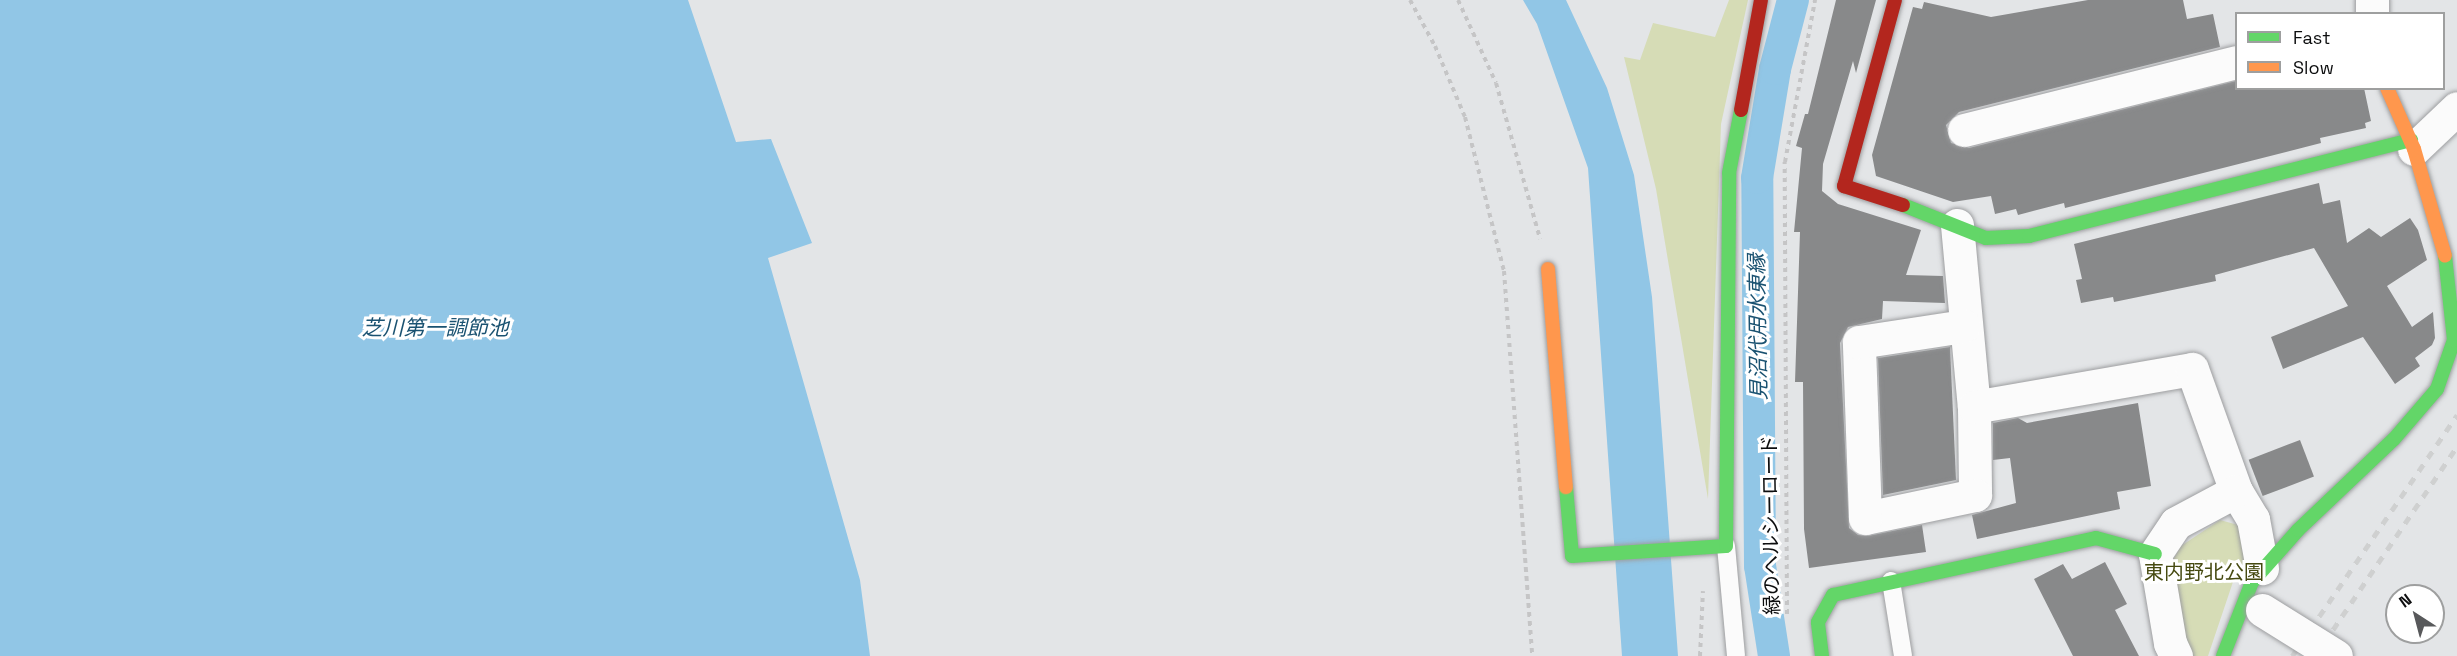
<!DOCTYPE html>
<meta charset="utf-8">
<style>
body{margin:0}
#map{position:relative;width:2457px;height:656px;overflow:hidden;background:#e3e5e7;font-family:"Space Grotesk","Noto Sans JP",sans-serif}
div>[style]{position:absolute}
.green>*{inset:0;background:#d6dcb6}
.water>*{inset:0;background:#91c6e6}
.canal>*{height:32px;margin:-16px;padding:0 16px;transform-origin:16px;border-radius:16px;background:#91c6e6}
.building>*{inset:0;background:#88898a;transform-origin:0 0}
.path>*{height:4px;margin-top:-2px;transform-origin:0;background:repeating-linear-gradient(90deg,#c5c5c6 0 4.5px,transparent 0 9px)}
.roads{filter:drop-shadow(0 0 2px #9d9ea0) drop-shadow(0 0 2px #9d9ea0)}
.lane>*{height:18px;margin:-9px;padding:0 9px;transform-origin:9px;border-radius:9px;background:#fbfbfb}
.street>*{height:33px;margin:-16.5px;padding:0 16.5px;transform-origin:16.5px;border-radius:16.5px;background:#fbfbfb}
.fast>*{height:14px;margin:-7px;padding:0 7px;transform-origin:7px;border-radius:7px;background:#63d668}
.slow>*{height:14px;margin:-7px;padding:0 7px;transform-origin:7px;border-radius:7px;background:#ff974d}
.jam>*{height:14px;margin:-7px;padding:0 7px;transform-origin:7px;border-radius:7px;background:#b3261e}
.rail>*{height:4.5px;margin-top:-2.25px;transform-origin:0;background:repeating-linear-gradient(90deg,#cfd0d0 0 8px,transparent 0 16px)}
.bridges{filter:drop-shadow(0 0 2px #9d9ea0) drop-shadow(0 0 2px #9d9ea0)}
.street-bridge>*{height:33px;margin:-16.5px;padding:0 16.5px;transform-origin:16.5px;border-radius:16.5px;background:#fbfbfb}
span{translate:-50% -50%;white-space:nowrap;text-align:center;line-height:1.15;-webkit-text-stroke:6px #fff;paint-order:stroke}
.street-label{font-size:20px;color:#0d0e0f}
.park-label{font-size:20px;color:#464a11}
.water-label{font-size:21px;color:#1a5271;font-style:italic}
.legend{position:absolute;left:2235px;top:12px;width:210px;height:78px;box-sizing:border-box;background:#fff;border:2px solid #9e9f9f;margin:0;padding:8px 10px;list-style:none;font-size:18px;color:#0d0e0f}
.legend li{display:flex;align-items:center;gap:12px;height:30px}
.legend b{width:30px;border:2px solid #9e9f9f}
.north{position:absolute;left:2385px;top:584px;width:60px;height:60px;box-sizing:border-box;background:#fff;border:2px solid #9e9f9f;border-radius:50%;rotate:324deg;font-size:16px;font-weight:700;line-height:24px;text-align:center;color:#0d0e0f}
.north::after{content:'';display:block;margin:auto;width:21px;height:27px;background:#58595b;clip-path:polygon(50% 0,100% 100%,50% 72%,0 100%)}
</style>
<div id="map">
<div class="green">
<div style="clip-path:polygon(1729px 0,1748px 0,1721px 124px,1708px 499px,1656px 189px,1624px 57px,1640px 60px,1653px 23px,1715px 37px)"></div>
<div style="clip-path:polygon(2220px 520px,2238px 525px,2245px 562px,2237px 570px,2208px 656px,2193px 656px,2183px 635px,2172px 575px,2174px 558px,2181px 546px)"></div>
</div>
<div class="water">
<div style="clip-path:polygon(0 0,688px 0,736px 142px,771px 139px,812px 243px,768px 258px,860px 580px,870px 656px,0 656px)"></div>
<div style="clip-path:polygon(1523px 0,1566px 0,1607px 88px,1634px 175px,1652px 297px,1678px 656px,1622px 656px,1588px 168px,1537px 24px)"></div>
</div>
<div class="canal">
<div style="left:1774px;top:656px;width:91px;rotate:-98.8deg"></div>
<div style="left:1760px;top:566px;width:388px;rotate:-90.4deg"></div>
<div style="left:1757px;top:178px;width:110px;rotate:-80.6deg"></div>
<div style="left:1775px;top:69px;width:71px;rotate:-75.4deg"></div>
</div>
<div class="building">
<div style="clip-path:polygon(1836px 0,1876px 0,1856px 73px,1853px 61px,1823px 164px,1822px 191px,1838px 204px,1921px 230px,1906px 275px,1943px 276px,1945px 303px,1883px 301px,1882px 319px,1848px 327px,1840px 343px,1849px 528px,1858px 535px,1868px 536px,1922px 525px,1926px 552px,1809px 568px,1804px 529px,1803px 382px,1795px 382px,1800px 232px,1794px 232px,1802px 148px,1796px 146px,1805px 114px,1808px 114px)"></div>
<div style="clip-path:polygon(2088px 0,2183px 0,2187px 19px,2213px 14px,2220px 47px,1959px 112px,1946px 125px,1951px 143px,1969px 148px,2236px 81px,2236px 88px,2364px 88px,2371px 121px,2365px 123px,2366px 128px,2320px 138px,2321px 143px,2065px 208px,2064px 203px,2018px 215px,2016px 209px,1995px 214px,1991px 196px,1953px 202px,1876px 176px,1872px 155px,1913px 7px,1922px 9px,1924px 2px,1991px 17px)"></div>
<div style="clip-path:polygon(2319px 183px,2323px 204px,2340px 200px,2347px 243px,2369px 228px,2381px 237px,2410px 218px,2418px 230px,2427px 260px,2387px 286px,2412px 327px,2433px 312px,2435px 338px,2432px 345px,2415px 358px,2420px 366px,2395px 384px,2363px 337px,2283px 369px,2271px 337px,2348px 306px,2314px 248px,2215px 275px,2216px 281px,2114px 302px,2113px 297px,2081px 303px,2076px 280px,2082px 279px,2074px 244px)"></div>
<div style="clip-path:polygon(1950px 347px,1956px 480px,1883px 495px,1878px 358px)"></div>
<div style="clip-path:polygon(2138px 403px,2151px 486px,2117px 492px,2120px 509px,1977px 539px,1972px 515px,2016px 503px,2010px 458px,1993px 460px,1993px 423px,2018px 418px,2027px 423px)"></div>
<div style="left:2300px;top:440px;width:39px;height:55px;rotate:69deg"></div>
<div style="clip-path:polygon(2105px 562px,2127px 604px,2115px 610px,2139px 656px,2073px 656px,2034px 579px,2063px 564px,2072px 579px)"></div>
</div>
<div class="path">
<div style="left:1410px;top:0;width:52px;rotate:61.5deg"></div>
<div style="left:1435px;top:46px;width:77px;rotate:67.1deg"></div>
<div style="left:1465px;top:117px;width:159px;rotate:75.8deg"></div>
<div style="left:1504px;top:271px;width:386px;rotate:85.8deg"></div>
<div style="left:1458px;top:0;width:91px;rotate:65.4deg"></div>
<div style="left:1496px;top:83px;width:162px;rotate:74.2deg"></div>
<div style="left:1787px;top:614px;width:452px;rotate:-90.3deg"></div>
<div style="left:1785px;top:162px;width:165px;rotate:-79.5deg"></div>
<div style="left:1700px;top:656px;width:65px;rotate:-87.4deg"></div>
</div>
<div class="roads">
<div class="lane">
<div style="left:1726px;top:546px;width:110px;rotate:84.8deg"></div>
<div style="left:1891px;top:581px;width:76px;rotate:80.9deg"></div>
</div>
<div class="street">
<div style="left:2372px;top:0;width:14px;rotate:90deg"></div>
<div style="left:1964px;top:130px;width:280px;rotate:-14deg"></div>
<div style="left:2414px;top:149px;width:59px;rotate:-43.6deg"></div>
<div style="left:1957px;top:225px;width:183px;rotate:84.7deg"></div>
<div style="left:1974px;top:407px;width:88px;rotate:89.3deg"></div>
<div style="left:1975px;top:495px;width:112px;rotate:168.2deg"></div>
<div style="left:1865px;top:518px;width:176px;rotate:-92deg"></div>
<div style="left:1859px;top:342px;width:106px;rotate:-8.7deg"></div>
<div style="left:1974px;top:407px;width:221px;rotate:-9.9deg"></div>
<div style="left:2192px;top:369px;width:130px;rotate:70.2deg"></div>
<div style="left:2176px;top:656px;width:14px;rotate:-115deg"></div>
<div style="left:2170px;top:643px;width:90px;rotate:-99.6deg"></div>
<div style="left:2155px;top:554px;width:37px;rotate:-56deg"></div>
<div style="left:2176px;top:523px;width:68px;rotate:-28.1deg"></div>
<div style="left:2236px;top:491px;width:33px;rotate:59deg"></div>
<div style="left:2253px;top:519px;width:50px;rotate:79.6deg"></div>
</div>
<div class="fast">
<div style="left:1903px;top:205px;width:89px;rotate:21.7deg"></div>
<div style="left:1986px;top:238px;width:43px;rotate:-2.7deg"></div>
<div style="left:2029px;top:236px;width:394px;rotate:-14.1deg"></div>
<div style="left:1566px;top:487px;width:69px;rotate:85deg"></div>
<div style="left:1572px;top:556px;width:154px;rotate:-3.7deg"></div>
<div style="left:1726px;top:546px;width:373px;rotate:-89.5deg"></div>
<div style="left:1729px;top:173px;width:64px;rotate:-79.2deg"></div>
<div style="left:1822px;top:656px;width:34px;rotate:-97deg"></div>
<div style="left:1818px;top:622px;width:31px;rotate:-61deg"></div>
<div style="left:1833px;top:595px;width:269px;rotate:-12.2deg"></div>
<div style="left:2096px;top:538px;width:61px;rotate:15.2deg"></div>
<div style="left:2223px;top:656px;width:79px;rotate:-68.6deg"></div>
<div style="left:2252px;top:582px;width:69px;rotate:-48.5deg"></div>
<div style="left:2298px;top:530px;width:132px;rotate:-43.5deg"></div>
<div style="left:2394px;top:439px;width:66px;rotate:-49.3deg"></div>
<div style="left:2437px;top:389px;width:52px;rotate:-70.9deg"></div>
<div style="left:2454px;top:340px;width:84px;rotate:-96.1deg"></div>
</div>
<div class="slow">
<div style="left:2387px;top:88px;width:67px;rotate:66.1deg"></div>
<div style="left:2414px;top:149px;width:111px;rotate:73.8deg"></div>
<div style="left:1548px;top:269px;width:219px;rotate:85.3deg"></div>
</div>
<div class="jam">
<div style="left:1895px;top:0;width:193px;rotate:105.3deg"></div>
<div style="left:1844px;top:186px;width:62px;rotate:17.9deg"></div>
<div style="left:1741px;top:110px;width:112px;rotate:-79.7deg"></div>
</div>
</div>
<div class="rail">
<div style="left:2292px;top:656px;width:292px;rotate:-55.6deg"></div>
<div style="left:2315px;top:656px;width:254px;rotate:-55.9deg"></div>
</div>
<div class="bridges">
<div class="street-bridge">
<div style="left:2262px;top:610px;width:87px;rotate:31.9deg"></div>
</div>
</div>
<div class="street-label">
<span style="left:1771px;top:525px;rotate:-91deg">緑のヘルシーロード</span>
</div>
<div class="park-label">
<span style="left:2204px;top:572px">東内野北公園</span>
</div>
<div class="water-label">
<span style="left:1758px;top:327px;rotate:-91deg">見沼代用水東縁</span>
<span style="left:435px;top:328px">芝川第一調節池</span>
</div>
<ul class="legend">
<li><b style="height:8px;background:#63d668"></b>Fast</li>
<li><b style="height:8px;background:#ff974d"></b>Slow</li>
</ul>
<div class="north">N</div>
</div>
